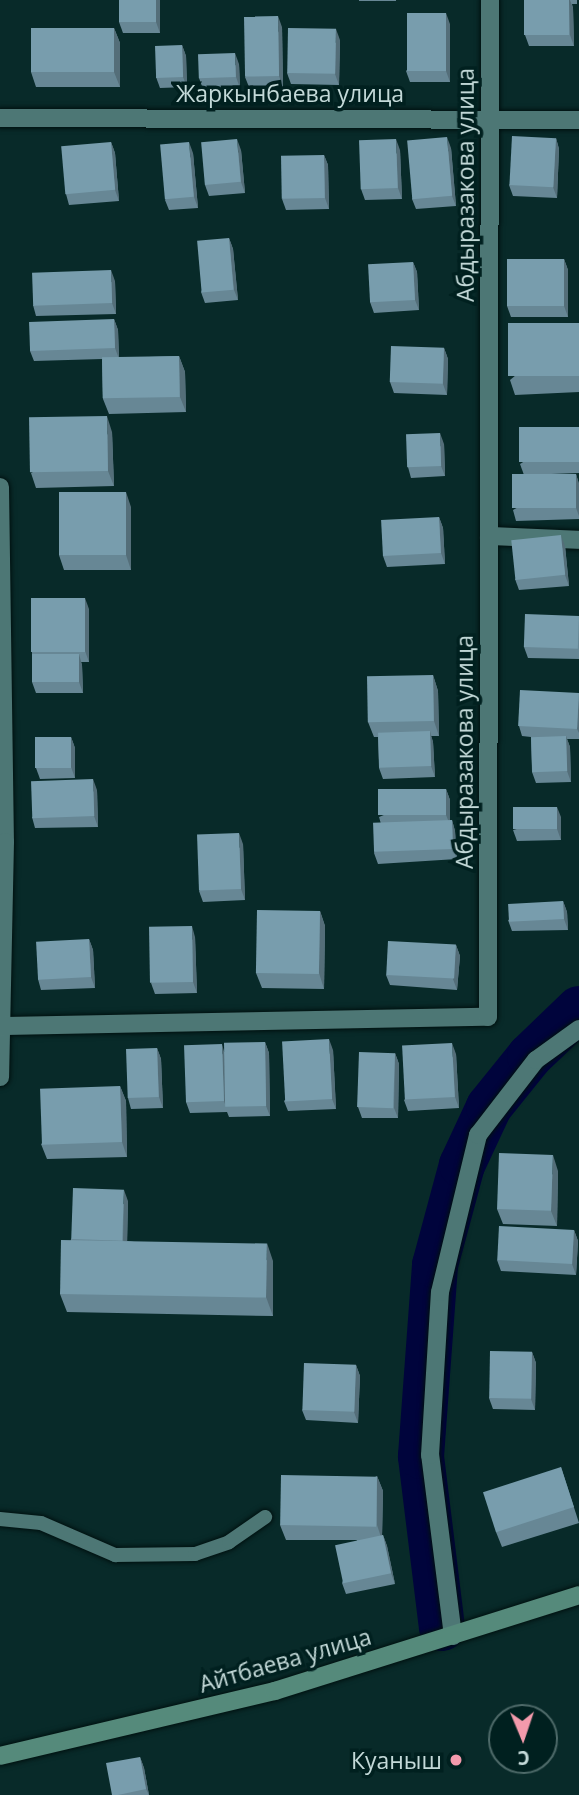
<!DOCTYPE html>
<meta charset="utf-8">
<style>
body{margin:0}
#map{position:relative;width:579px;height:1795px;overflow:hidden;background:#082a29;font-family:"Open Sans",sans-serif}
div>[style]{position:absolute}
.river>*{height:46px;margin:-23px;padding:0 23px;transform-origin:23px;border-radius:23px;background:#00043c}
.roads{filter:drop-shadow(0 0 2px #001110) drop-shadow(0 0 2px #001110)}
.lane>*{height:14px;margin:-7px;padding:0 7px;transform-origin:7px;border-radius:7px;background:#4d7775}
.street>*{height:18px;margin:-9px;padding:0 9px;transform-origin:9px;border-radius:9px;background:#4d7775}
.secondary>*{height:18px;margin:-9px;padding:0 9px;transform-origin:9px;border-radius:9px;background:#558a7b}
.wall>*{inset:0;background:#678795;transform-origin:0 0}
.shaded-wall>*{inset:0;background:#546e79}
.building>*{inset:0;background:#789dad;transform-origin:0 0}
.dots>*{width:19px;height:19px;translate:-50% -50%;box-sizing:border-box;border:4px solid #00201f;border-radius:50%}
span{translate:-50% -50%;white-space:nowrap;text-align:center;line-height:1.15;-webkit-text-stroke:7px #00201f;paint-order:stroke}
.street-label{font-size:23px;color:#c3d9d8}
.poi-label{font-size:23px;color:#c3d9d8}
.right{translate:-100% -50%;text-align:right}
.north{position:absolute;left:488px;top:1704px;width:70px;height:70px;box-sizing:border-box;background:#00201f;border:2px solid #4e6a69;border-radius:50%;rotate:178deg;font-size:19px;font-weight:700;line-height:28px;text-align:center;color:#c3d9d8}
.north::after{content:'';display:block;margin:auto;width:24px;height:32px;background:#f39aac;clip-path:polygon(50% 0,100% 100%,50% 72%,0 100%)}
</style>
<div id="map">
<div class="river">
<div style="left:442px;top:1628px;width:173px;rotate:-97deg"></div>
<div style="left:421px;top:1456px;width:192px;rotate:-85.8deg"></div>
<div style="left:435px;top:1265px;width:104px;rotate:-74.9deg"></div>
<div style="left:462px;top:1165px;width:64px;rotate:-65deg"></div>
<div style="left:489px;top:1107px;width:65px;rotate:-51.2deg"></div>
<div style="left:530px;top:1056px;width:68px;rotate:-43.8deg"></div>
</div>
<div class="roads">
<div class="lane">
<div style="left:0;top:1519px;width:41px;rotate:5.6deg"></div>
<div style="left:41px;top:1523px;width:81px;rotate:23.4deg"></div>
<div style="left:115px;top:1555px;width:80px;rotate:-0.7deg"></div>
<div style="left:195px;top:1554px;width:36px;rotate:-19deg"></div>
<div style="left:229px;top:1542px;width:44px;rotate:-34.8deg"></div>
</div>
<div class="street">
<div style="left:0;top:118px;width:579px;rotate:0.2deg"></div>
<div style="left:0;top:487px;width:355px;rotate:89.2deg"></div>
<div style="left:5px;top:842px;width:235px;rotate:91.2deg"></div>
<div style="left:489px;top:536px;width:90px;rotate:2.5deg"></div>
<div style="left:1px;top:1026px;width:487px;rotate:-1.1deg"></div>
<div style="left:488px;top:1017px;width:1017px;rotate:-89.89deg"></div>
<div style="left:453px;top:1636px;width:182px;rotate:-97.2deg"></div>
<div style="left:430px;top:1455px;width:163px;rotate:-86.5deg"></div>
<div style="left:440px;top:1292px;width:162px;rotate:-76.4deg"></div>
<div style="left:478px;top:1135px;width:95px;rotate:-52.3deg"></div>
<div style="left:536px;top:1060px;width:53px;rotate:-35.8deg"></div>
</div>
<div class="secondary">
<div style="left:0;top:1756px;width:283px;rotate:-13.3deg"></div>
<div style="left:275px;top:1691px;width:319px;rotate:-17.5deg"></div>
</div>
</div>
<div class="wall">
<div style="clip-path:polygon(119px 0,160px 0,160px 33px,123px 33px,119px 22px)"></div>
<div style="left:359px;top:0;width:37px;height:1px"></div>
<div style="clip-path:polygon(524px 0,577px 0,577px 4px,572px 4px,573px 8px,574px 46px,529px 46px,525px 35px)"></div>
<div style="clip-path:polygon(450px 24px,450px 82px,410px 82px,406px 71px)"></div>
<div style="clip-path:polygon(282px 27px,283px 87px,249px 87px,245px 77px)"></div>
<div style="clip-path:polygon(114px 28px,120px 43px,120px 87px,36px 87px,31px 72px)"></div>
<div style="clip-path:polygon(340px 40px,339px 85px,291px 84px,287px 73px)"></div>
<div style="clip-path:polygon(182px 45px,186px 56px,187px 87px,160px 88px,156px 77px)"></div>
<div style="clip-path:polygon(239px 64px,240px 88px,203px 89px,199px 78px)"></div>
<div style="clip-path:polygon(556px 138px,559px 149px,557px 198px,513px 196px,509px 185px)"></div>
<div style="clip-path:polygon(111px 142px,115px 153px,119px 201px,69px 205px,66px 194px)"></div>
<div style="clip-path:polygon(451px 148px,456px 206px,416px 209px,412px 199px)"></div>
<div style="clip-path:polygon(241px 150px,245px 193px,209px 196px,205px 185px)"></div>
<div style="clip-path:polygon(400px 150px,402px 199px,365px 200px,361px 189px)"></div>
<div style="clip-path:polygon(193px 153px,198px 208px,169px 210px,165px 200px)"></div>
<div style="clip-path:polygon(324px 155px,328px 165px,329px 209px,286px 210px,282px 199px)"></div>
<div style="clip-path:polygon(229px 238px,233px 249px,238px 300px,205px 303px,201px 292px)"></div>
<div style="clip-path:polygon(564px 259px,568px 270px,568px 317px,511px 317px,507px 306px)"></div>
<div style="clip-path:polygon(413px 262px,417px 272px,419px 310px,374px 313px,370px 302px)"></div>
<div style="clip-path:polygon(115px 281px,116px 314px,36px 316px,33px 305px)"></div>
<div style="clip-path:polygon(114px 319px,118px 330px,119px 358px,179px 356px,185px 372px,186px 412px,109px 414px,103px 399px,102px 359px,34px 361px,30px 351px)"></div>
<div style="clip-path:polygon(579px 323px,579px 392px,515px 395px,510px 380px)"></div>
<div style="clip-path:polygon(444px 348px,448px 359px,447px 395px,394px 393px,390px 382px)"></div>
<div style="clip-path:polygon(579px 427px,579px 473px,524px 475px,520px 464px)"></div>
<div style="clip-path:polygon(112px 432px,114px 486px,36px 488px,31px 473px)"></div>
<div style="clip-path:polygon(444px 444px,445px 476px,411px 478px,408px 467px)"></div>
<div style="clip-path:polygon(576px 474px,579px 484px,579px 519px,516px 521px,513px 510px)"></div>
<div style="clip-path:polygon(131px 507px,131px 570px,64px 570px,59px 555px)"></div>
<div style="clip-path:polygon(439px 517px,443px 528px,445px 564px,387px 567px,383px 556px)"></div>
<div style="clip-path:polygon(565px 546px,569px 586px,519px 590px,515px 579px)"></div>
<div style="clip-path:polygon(89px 609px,89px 662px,81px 662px,82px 665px,83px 693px,36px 693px,32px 682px,32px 652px)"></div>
<div style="clip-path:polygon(579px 616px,579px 659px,528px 658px,524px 647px)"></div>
<div style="clip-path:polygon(433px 675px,438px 691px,439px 736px,431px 736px,433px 742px,435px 777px,383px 779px,379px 768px,378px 737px,374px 737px,368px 722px)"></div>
<div style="clip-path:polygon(579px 693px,579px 739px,567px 739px,570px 747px,571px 782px,536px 783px,532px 772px,531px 737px,522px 736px,519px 726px)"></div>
<div style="clip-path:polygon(71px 737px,75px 748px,75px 778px,40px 779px,36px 768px)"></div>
<div style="clip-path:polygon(446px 789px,450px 800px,450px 820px,452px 820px,455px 831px,457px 859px,378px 864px,374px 853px,381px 824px,379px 817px)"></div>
<div style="clip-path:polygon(97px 790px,98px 827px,35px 828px,32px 817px)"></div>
<div style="clip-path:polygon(561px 817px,561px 840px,517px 841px,513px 830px)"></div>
<div style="clip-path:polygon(243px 844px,245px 900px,203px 902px,199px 891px)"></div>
<div style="clip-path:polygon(563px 901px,567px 912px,568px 930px,512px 931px,508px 920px)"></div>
<div style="clip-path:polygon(320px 911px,325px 926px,324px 989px,262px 988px,256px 973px)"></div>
<div style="clip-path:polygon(195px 937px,197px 993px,155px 994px,151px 983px)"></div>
<div style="clip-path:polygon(89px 939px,93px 950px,95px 988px,41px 990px,38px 979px)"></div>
<div style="clip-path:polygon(456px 945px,460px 956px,457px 990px,390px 985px,386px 975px)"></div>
<div style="clip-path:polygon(265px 1042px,269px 1053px,270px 1116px,229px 1117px,227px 1112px,190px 1113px,186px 1102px,224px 1052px)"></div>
<div style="clip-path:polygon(157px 1048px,161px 1059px,163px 1108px,131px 1109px,128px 1098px)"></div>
<div style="clip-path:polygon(333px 1050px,336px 1109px,288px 1111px,284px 1101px)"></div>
<div style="clip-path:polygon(395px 1053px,399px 1064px,398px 1118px,362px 1118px,358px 1107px)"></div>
<div style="clip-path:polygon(456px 1054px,459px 1108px,408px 1111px,404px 1100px)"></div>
<div style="clip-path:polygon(120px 1086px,126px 1101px,127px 1157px,47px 1159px,41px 1144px)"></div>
<div style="clip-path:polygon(558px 1171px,557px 1226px,503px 1224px,497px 1209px)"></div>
<div style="clip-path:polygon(128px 1201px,127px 1241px,273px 1261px,273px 1316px,67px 1312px,60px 1294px,71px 1239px)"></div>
<div style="clip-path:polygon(574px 1230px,578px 1241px,576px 1275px,501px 1271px,497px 1260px)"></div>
<div style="clip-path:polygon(532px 1352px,536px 1363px,535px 1410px,493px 1409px,489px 1398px)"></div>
<div style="clip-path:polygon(356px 1365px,360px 1376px,358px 1423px,306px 1420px,302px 1410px)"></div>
<div style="clip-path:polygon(561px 1467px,579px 1523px,502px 1547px,496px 1532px)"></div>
<div style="clip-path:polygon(377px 1476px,383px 1491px,382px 1535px,383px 1535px,387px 1546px,395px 1584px,346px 1594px,342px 1583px,357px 1540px,286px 1540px,280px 1525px)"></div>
<div style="clip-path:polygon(140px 1757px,144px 1768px,149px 1795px,112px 1795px)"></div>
</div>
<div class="shaded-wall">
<div style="clip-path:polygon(156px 0,160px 0,160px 33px,156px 22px)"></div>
<div style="clip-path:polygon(569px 0,570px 0,573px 8px,574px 46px,570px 35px)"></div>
<div style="clip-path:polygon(446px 13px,450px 24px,450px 82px,446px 71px)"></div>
<div style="clip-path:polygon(278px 16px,282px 27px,283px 87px,279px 76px)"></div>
<div style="clip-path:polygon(114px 28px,120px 43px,120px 87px,114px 72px)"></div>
<div style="clip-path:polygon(336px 29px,340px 40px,339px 85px,335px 74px)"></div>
<div style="clip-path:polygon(182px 45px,186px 56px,187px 87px,183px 77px)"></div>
<div style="clip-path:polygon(235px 53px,239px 64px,240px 88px,236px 77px)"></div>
<div style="clip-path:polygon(447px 137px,451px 148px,456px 206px,452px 196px)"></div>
<div style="clip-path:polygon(556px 138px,559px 149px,557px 198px,553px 187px)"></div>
<div style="clip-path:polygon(237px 139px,241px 150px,245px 193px,241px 182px)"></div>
<div style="clip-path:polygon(396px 139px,400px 150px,402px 199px,398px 188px)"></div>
<div style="clip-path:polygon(111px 142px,115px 153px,119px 201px,115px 190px)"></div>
<div style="clip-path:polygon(189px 142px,193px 153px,198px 208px,194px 197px)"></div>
<div style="clip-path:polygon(324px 155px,328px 165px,329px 209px,325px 198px)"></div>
<div style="clip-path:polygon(229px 238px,233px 249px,238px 300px,234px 290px)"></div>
<div style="clip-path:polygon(564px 259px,568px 270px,568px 317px,564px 306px)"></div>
<div style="clip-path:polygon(413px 262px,417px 272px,419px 310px,415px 300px)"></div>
<div style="clip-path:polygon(111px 270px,115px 281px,116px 314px,112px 303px)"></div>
<div style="clip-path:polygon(114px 319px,118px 330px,119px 359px,115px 348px)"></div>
<div style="clip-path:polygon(444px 348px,448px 359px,447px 395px,443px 384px)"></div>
<div style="clip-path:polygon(179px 356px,185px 372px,186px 412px,180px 397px)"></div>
<div style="clip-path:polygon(107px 416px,112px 432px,114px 486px,108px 471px)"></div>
<div style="clip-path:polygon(440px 433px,444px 444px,445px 476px,441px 466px)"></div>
<div style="clip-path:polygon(576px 474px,579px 484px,579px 516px,576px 508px)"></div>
<div style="clip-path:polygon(126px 492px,131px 507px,131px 570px,126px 555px)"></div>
<div style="clip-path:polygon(439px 517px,443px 528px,445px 564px,441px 553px)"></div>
<div style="clip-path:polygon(561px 535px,565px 546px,569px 586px,565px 575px)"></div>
<div style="clip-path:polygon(85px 598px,89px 609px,89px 662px,85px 651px)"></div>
<div style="clip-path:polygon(79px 654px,82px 665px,83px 693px,79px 682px)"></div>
<div style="clip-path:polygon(433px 675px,438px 691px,439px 736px,434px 721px)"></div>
<div style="clip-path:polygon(579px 693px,579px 733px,577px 729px)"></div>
<div style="clip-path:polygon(430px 731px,433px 742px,435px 777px,431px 766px)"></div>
<div style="clip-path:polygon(566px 736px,570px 747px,571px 782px,567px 771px)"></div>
<div style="clip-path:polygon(71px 737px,75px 748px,75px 778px,71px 767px)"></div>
<div style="clip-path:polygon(93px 779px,97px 790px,98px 827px,94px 816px)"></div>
<div style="clip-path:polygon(446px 789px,450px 800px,450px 825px,446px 815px)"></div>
<div style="clip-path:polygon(557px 807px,561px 817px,561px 840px,557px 829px)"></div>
<div style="clip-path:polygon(452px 820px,455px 831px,457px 859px,453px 849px)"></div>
<div style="clip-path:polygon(239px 833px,243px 844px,245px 900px,241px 889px)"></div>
<div style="clip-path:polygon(563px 901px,567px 912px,568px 930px,564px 919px)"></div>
<div style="clip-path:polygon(320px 911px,325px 926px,324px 989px,319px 973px)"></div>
<div style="clip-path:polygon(192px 926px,195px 937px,197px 993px,193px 982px)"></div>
<div style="clip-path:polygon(89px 939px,93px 950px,95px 988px,91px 977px)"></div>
<div style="clip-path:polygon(456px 945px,460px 956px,457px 990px,453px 979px)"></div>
<div style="clip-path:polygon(329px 1039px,333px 1050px,336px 1109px,332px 1099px)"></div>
<div style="clip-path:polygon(265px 1042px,269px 1053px,270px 1116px,266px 1106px)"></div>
<div style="clip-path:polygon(452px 1043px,456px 1054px,459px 1108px,455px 1097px)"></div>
<div style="clip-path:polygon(222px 1044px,225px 1055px,226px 1107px,224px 1101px)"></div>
<div style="clip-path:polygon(157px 1048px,161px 1059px,163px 1108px,159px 1097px)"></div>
<div style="clip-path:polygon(395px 1053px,399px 1064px,398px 1118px,394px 1108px)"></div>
<div style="clip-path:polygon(120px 1086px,126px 1101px,127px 1157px,122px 1142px)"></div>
<div style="clip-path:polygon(553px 1155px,558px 1171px,557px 1226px,551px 1211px)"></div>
<div style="clip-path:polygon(124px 1190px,128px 1201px,127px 1251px,123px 1240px)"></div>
<div style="clip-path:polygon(574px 1230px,578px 1241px,576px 1275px,572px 1264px)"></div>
<div style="clip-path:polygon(267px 1243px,273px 1261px,273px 1316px,266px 1297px)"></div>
<div style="clip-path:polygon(532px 1352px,536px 1363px,535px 1410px,531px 1399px)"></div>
<div style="clip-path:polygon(356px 1365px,360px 1376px,358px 1423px,354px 1412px)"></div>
<div style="clip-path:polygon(377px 1476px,383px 1491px,382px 1540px,377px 1525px)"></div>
<div style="clip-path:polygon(383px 1535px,387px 1546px,395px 1584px,391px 1573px)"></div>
<div style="clip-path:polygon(140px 1757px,144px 1768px,149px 1795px,146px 1789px)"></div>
</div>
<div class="building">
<div style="left:119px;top:0;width:37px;height:22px"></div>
<div style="left:524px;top:0;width:45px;height:35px"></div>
<div style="left:446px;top:13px;width:58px;height:39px;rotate:90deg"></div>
<div style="left:278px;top:16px;width:60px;height:34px;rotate:89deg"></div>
<div style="left:114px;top:28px;width:44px;height:83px;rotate:90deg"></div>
<div style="left:288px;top:28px;width:48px;height:45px;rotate:1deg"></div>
<div style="left:182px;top:45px;width:32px;height:27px;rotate:88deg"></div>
<div style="left:235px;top:53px;width:24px;height:37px;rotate:88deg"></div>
<div style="left:512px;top:136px;width:44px;height:49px;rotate:3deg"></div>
<div style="left:447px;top:137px;width:59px;height:40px;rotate:85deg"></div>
<div style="left:237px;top:139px;width:43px;height:36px;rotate:85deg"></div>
<div style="left:396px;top:139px;width:49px;height:37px;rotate:88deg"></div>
<div style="left:111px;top:142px;width:48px;height:50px;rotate:85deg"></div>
<div style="left:189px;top:142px;width:55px;height:29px;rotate:85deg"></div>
<div style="left:324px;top:155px;width:43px;height:43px;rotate:89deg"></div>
<div style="left:229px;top:238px;width:52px;height:32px;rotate:85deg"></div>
<div style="left:564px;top:259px;width:47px;height:57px;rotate:90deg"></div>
<div style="left:413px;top:262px;width:38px;height:45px;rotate:87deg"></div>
<div style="left:111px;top:270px;width:33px;height:79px;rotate:88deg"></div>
<div style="left:114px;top:319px;width:29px;height:85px;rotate:88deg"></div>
<div style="left:579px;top:323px;width:53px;height:71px;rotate:90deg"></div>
<div style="left:391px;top:346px;width:53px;height:36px;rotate:2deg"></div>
<div style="left:179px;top:356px;width:41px;height:77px;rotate:89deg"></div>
<div style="left:107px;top:416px;width:55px;height:78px;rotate:89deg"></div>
<div style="left:579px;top:427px;width:35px;height:60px;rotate:90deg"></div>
<div style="left:440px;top:433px;width:33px;height:34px;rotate:88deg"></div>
<div style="left:576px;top:474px;width:34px;height:64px;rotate:90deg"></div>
<div style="left:59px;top:492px;width:67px;height:63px"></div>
<div style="left:439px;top:517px;width:36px;height:58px;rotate:87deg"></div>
<div style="left:561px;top:535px;width:40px;height:50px;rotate:84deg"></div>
<div style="left:31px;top:598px;width:54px;height:54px"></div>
<div style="left:525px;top:614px;width:54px;height:33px;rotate:2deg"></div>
<div style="left:32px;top:654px;width:47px;height:28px"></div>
<div style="left:433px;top:675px;width:46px;height:66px;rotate:89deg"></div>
<div style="left:520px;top:690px;width:59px;height:36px;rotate:3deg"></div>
<div style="left:430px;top:731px;width:35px;height:52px;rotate:88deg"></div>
<div style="left:566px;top:736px;width:35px;height:35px;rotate:88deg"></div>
<div style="left:35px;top:737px;width:36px;height:31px"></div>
<div style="left:93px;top:779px;width:37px;height:62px;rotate:88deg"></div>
<div style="left:446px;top:789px;width:26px;height:68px;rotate:90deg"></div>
<div style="left:557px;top:807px;width:22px;height:44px;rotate:90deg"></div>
<div style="left:452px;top:820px;width:29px;height:79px;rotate:88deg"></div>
<div style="left:239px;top:833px;width:56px;height:42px;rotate:88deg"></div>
<div style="left:563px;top:901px;width:18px;height:55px;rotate:87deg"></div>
<div style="left:257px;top:910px;width:63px;height:63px;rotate:1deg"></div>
<div style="left:192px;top:926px;width:56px;height:43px;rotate:89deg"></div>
<div style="left:89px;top:939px;width:38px;height:53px;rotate:87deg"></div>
<div style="left:388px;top:941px;width:68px;height:34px;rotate:3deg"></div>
<div style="left:329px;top:1039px;width:60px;height:47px;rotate:87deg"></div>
<div style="left:265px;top:1042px;width:64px;height:41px;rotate:89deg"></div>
<div style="left:452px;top:1043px;width:54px;height:50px;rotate:87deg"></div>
<div style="left:222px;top:1044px;width:57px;height:38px;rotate:88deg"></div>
<div style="left:157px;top:1048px;width:49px;height:31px;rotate:88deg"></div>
<div style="left:359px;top:1052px;width:36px;height:55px;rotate:2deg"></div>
<div style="left:120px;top:1086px;width:56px;height:80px;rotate:88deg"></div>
<div style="left:499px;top:1153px;width:54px;height:56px;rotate:2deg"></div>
<div style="left:73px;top:1188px;width:51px;height:51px;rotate:2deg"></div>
<div style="left:499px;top:1226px;width:75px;height:34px;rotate:3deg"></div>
<div style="left:61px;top:1240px;width:206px;height:54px;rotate:1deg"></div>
<div style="left:490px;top:1351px;width:42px;height:47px;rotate:1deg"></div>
<div style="left:304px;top:1363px;width:52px;height:47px;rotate:2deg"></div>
<div style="left:561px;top:1467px;width:42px;height:82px;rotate:72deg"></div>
<div style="left:281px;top:1475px;width:96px;height:50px;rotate:1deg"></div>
<div style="left:383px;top:1535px;width:39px;height:49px;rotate:78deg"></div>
<div style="clip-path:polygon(140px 1757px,146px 1789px,118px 1795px,112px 1795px,106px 1763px)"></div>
</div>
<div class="dots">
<div style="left:456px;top:1760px;background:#f39aac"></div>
</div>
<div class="street-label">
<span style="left:290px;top:93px">Жаркынбаева улица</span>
<span style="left:465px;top:185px;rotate:-90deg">Абдыразакова улица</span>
<span style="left:464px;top:752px;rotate:-90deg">Абдыразакова улица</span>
<span style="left:285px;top:1660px;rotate:-16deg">Айтбаева улица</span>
</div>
<div class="poi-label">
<span class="right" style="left:442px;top:1760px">Куаныш</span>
</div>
<div class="north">С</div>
</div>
